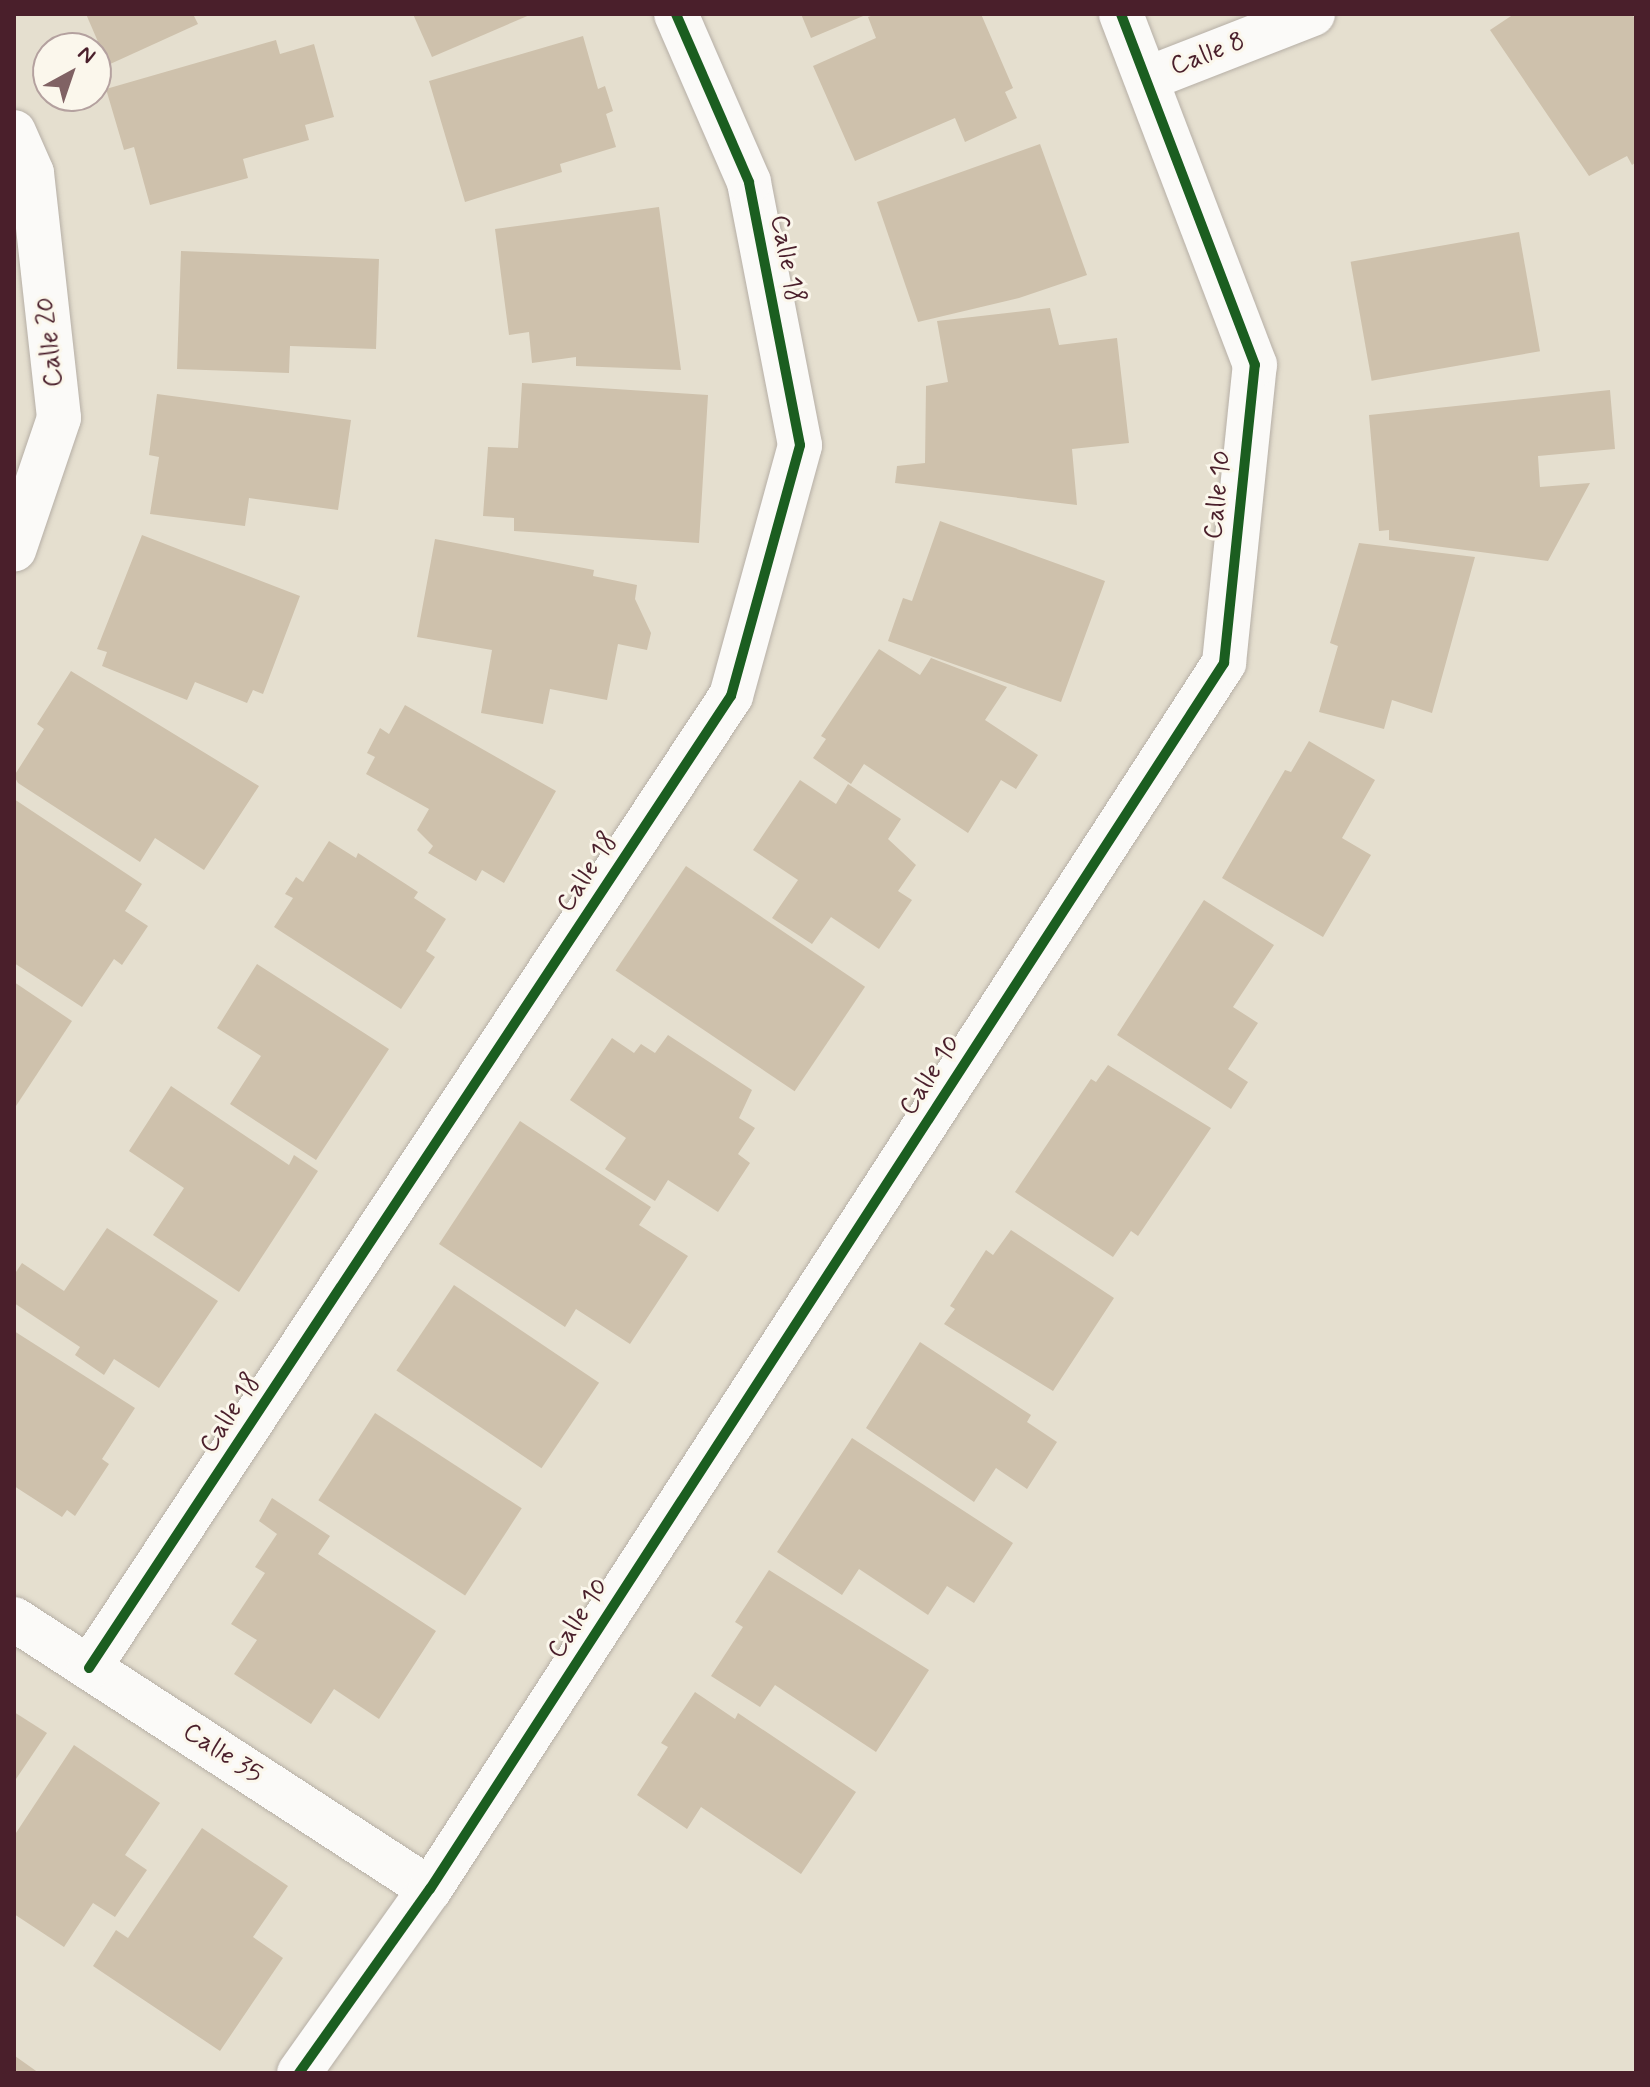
<!DOCTYPE html>
<style>
body{margin:0}
#map{position:relative;width:1650px;height:2087px;overflow:hidden;background:#e5dfcf;font-family:Mynerve,sans-serif}
div>[style]{position:absolute}
.building>*{inset:0;background:#cec1ac;transform-origin:0 0}
.roads{filter:drop-shadow(0 0 2px #b6afa6) drop-shadow(0 0 2px #b6afa6)}
.minor>*{height:44px;margin:-22px;padding:0 22px;transform-origin:22px;border-radius:22px;background:#fbfaf8}
.cycleway>*{height:10px;margin:-5px;padding:0 5px;transform-origin:5px;border-radius:5px;background:#1b5e20}
span{translate:-50% -50%;white-space:nowrap;text-align:center;line-height:1.15;-webkit-text-stroke:6px #fbf7ec;paint-order:stroke}
.street-label{font-size:26px;color:#4a1f2b}
.frame{position:absolute;inset:0;border:16px solid #4a1f2b;pointer-events:none}
.north{position:absolute;left:32px;top:32px;width:80px;height:80px;box-sizing:border-box;background:#fbf7ec;border:2px solid #b4a19f;border-radius:50%;rotate:40deg;font-size:22px;font-weight:700;line-height:32px;text-align:center;color:#4a1f2b}
.north::after{content:'';display:block;margin:auto;width:28px;height:36px;background:#806264;clip-path:polygon(50% 0,100% 100%,50% 72%,0 100%)}
</style>
<div id="map">
<div class="building">
<div style="clip-path:polygon(86px 14px,193px 14px,198px 24px,108px 65px)"></div>
<div style="clip-path:polygon(413px 14px,532px 14px,432px 57px)"></div>
<div style="clip-path:polygon(801px 14px,868px 14px,811px 38px)"></div>
<div style="clip-path:polygon(876px 14px,981px 14px,1013px 88px,1005px 92px,1017px 118px,965px 142px,955px 118px,855px 161px,813px 66px,876px 38px,868px 17px)"></div>
<div style="clip-path:polygon(1514px 14px,1632px 14px,1636px 21px,1636px 162px,1632px 165px,1627px 156px,1589px 176px,1490px 30px)"></div>
<div style="clip-path:polygon(583px 36px,598px 89px,605px 86px,613px 111px,606px 114px,616px 147px,560px 164px,562px 172px,465px 202px,429px 81px)"></div>
<div style="clip-path:polygon(276px 40px,280px 54px,314px 44px,334px 117px,305px 125px,309px 140px,243px 159px,248px 178px,150px 205px,134px 147px,124px 150px,106px 89px)"></div>
<div style="clip-path:polygon(1040px 144px,1087px 275px,1019px 298px,918px 322px,877px 202px)"></div>
<div style="clip-path:polygon(659px 207px,681px 370px,576px 366px,576px 357px,532px 363px,529px 332px,509px 335px,495px 229px)"></div>
<div style="left:1519px;top:232px;width:121px;height:171px;rotate:80deg"></div>
<div style="clip-path:polygon(181px 251px,379px 259px,376px 349px,290px 346px,289px 373px,177px 369px)"></div>
<div style="clip-path:polygon(1050px 308px,1059px 345px,1117px 338px,1129px 443px,1072px 449px,1077px 505px,895px 483px,897px 466px,925px 463px,926px 386px,948px 382px,937px 321px)"></div>
<div style="clip-path:polygon(522px 383px,708px 395px,699px 543px,514px 531px,514px 518px,483px 516px,488px 447px,518px 448px)"></div>
<div style="clip-path:polygon(1610px 390px,1615px 449px,1538px 456px,1540px 487px,1590px 483px,1548px 561px,1389px 540px,1389px 530px,1379px 531px,1369px 415px)"></div>
<div style="clip-path:polygon(157px 394px,351px 420px,338px 510px,249px 498px,245px 526px,150px 514px,159px 457px,149px 455px)"></div>
<div style="clip-path:polygon(940px 521px,1105px 581px,1061px 702px,888px 641px,903px 598px,912px 601px)"></div>
<div style="clip-path:polygon(142px 535px,300px 596px,263px 694px,253px 690px,247px 703px,195px 682px,187px 700px,102px 666px,107px 652px,97px 649px)"></div>
<div style="clip-path:polygon(435px 539px,594px 570px,593px 576px,637px 585px,635px 599px,651px 633px,647px 650px,618px 644px,607px 700px,550px 689px,543px 724px,481px 713px,492px 650px,417px 637px)"></div>
<div style="clip-path:polygon(1359px 543px,1475px 557px,1432px 713px,1392px 700px,1384px 729px,1319px 712px,1338px 646px,1330px 643px)"></div>
<div style="clip-path:polygon(879px 649px,920px 675px,931px 658px,1007px 687px,985px 720px,1038px 755px,1016px 789px,1001px 780px,968px 833px,864px 764px,851px 784px,813px 758px,826px 739px,821px 736px)"></div>
<div style="clip-path:polygon(71px 671px,259px 786px,204px 870px,155px 838px,140px 862px,18px 783px,14px 776px,44px 729px,37px 724px)"></div>
<div style="clip-path:polygon(405px 705px,556px 791px,504px 883px,482px 870px,476px 881px,428px 853px,433px 846px,417px 830px,429px 809px,366px 774px,375px 757px,367px 753px,380px 728px,389px 734px)"></div>
<div style="clip-path:polygon(1309px 741px,1375px 780px,1342px 838px,1371px 855px,1323px 937px,1222px 878px,1285px 770px,1291px 772px)"></div>
<div style="clip-path:polygon(800px 780px,836px 804px,848px 784px,901px 819px,888px 839px,916px 865px,898px 891px,912px 900px,879px 949px,831px 917px,812px 944px,772px 918px,798px 880px,753px 850px)"></div>
<div style="clip-path:polygon(14px 799px,142px 884px,125px 911px,148px 926px,122px 965px,114px 959px,82px 1007px,14px 963px)"></div>
<div style="clip-path:polygon(329px 841px,356px 858px,358px 853px,418px 892px,414px 898px,446px 919px,426px 951px,435px 957px,401px 1009px,274px 927px,293px 898px,285px 894px,296px 877px,303px 882px)"></div>
<div style="left:686px;top:866px;width:216px;height:126px;rotate:34deg"></div>
<div style="clip-path:polygon(1204px 900px,1274px 945px,1233px 1007px,1258px 1023px,1228px 1069px,1248px 1082px,1231px 1109px,1117px 1035px)"></div>
<div style="clip-path:polygon(257px 964px,389px 1049px,316px 1160px,230px 1104px,261px 1056px,217px 1028px)"></div>
<div style="clip-path:polygon(14px 982px,72px 1021px,14px 1109px)"></div>
<div style="clip-path:polygon(668px 1035px,752px 1090px,739px 1118px,755px 1128px,738px 1154px,750px 1163px,718px 1212px,668px 1180px,655px 1201px,605px 1169px,626px 1138px,570px 1100px,612px 1038px,634px 1053px,641px 1044px,655px 1053px)"></div>
<div style="clip-path:polygon(1108px 1065px,1211px 1128px,1138px 1236px,1131px 1231px,1113px 1257px,1015px 1192px,1091px 1079px,1096px 1082px)"></div>
<div style="clip-path:polygon(171px 1086px,289px 1165px,294px 1155px,318px 1171px,239px 1292px,153px 1235px,184px 1188px,129px 1151px)"></div>
<div style="clip-path:polygon(520px 1121px,651px 1207px,639px 1225px,688px 1256px,630px 1344px,576px 1309px,565px 1327px,439px 1244px)"></div>
<div style="clip-path:polygon(107px 1228px,218px 1301px,159px 1388px,114px 1359px,104px 1375px,75px 1355px,80px 1347px,14px 1303px,14px 1275px,22px 1263px,64px 1291px)"></div>
<div style="clip-path:polygon(1011px 1230px,1114px 1298px,1053px 1391px,944px 1324px,955px 1309px,950px 1306px,986px 1250px,993px 1255px)"></div>
<div style="left:454px;top:1285px;width:175px;height:103px;rotate:34deg"></div>
<div style="clip-path:polygon(14px 1331px,135px 1408px,102px 1459px,109px 1464px,75px 1516px,67px 1510px,62px 1517px,14px 1486px)"></div>
<div style="clip-path:polygon(920px 1342px,1031px 1415px,1027px 1422px,1057px 1442px,1027px 1489px,996px 1468px,974px 1502px,866px 1428px)"></div>
<div style="left:375px;top:1413px;width:175px;height:104px;rotate:33deg"></div>
<div style="clip-path:polygon(852px 1438px,1013px 1543px,974px 1603px,947px 1586px,928px 1615px,859px 1569px,842px 1595px,777px 1552px)"></div>
<div style="clip-path:polygon(272px 1498px,330px 1536px,318px 1554px,436px 1631px,379px 1719px,334px 1689px,311px 1724px,234px 1674px,257px 1640px,231px 1624px,265px 1573px,255px 1567px,277px 1534px,259px 1521px)"></div>
<div style="clip-path:polygon(769px 1570px,929px 1670px,876px 1752px,775px 1685px,760px 1707px,711px 1676px,743px 1627px,735px 1622px)"></div>
<div style="clip-path:polygon(695px 1692px,735px 1719px,738px 1713px,856px 1792px,801px 1874px,701px 1807px,687px 1829px,637px 1795px,668px 1747px,661px 1743px)"></div>
<div style="clip-path:polygon(14px 1712px,47px 1733px,14px 1782px)"></div>
<div style="clip-path:polygon(74px 1745px,160px 1803px,125px 1855px,147px 1870px,115px 1917px,93px 1903px,64px 1947px,14px 1914px,14px 1836px)"></div>
<div style="clip-path:polygon(202px 1828px,288px 1886px,253px 1937px,283px 1958px,220px 2051px,93px 1966px,116px 1930px,128px 1938px)"></div>
<div style="clip-path:polygon(15px 2056px,39px 2073px,14px 2073px)"></div>
</div>
<div class="roads">
<div class="minor">
<div style="left:1149px;top:78px;width:176px;rotate:-21.3deg"></div>
<div style="left:14px;top:132px;width:45px;rotate:66.3deg"></div>
<div style="left:32px;top:173px;width:246px;rotate:83.7deg"></div>
<div style="left:59px;top:418px;width:139px;rotate:108.8deg"></div>
<div style="left:14px;top:1619px;width:496px;rotate:33deg"></div>
<div style="left:89px;top:1668px;width:1165px;rotate:-56.56deg"></div>
<div style="left:731px;top:696px;width:260px;rotate:-74.6deg"></div>
<div style="left:800px;top:445px;width:268px;rotate:-101deg"></div>
<div style="left:749px;top:182px;width:183px;rotate:-113.5deg"></div>
<div style="left:299px;top:2073px;width:226px;rotate:-54.6deg"></div>
<div style="left:430px;top:1889px;width:1461px;rotate:-57.07deg"></div>
<div style="left:1224px;top:663px;width:300px;rotate:-84.1deg"></div>
<div style="left:1255px;top:365px;width:376px;rotate:-110.9deg"></div>
</div>
</div>
<div class="cycleway">
<div style="left:89px;top:1668px;width:1165px;rotate:-56.56deg"></div>
<div style="left:731px;top:696px;width:260px;rotate:-74.6deg"></div>
<div style="left:800px;top:445px;width:268px;rotate:-101deg"></div>
<div style="left:749px;top:182px;width:183px;rotate:-113.5deg"></div>
<div style="left:299px;top:2073px;width:226px;rotate:-54.6deg"></div>
<div style="left:430px;top:1889px;width:1461px;rotate:-57.07deg"></div>
<div style="left:1224px;top:663px;width:300px;rotate:-84.1deg"></div>
<div style="left:1255px;top:365px;width:376px;rotate:-110.9deg"></div>
</div>
<div class="street-label">
<span style="left:1208px;top:55px;rotate:-21deg">Calle 8</span>
<span style="left:786px;top:259px;rotate:79deg">Calle 18</span>
<span style="left:51px;top:342px;rotate:-96deg">Calle 20</span>
<span style="left:1219px;top:495px;rotate:-84deg">Calle 10</span>
<span style="left:588px;top:873px;rotate:-57deg">Calle 18</span>
<span style="left:931px;top:1076px;rotate:-57deg">Calle 10</span>
<span style="left:231px;top:1414px;rotate:-57deg">Calle 18</span>
<span style="left:579px;top:1619px;rotate:-57deg">Calle 10</span>
<span style="left:222px;top:1754px;rotate:33deg">Calle 35</span>
</div>
<div class="frame"></div>
<div class="north">N</div>
</div>
